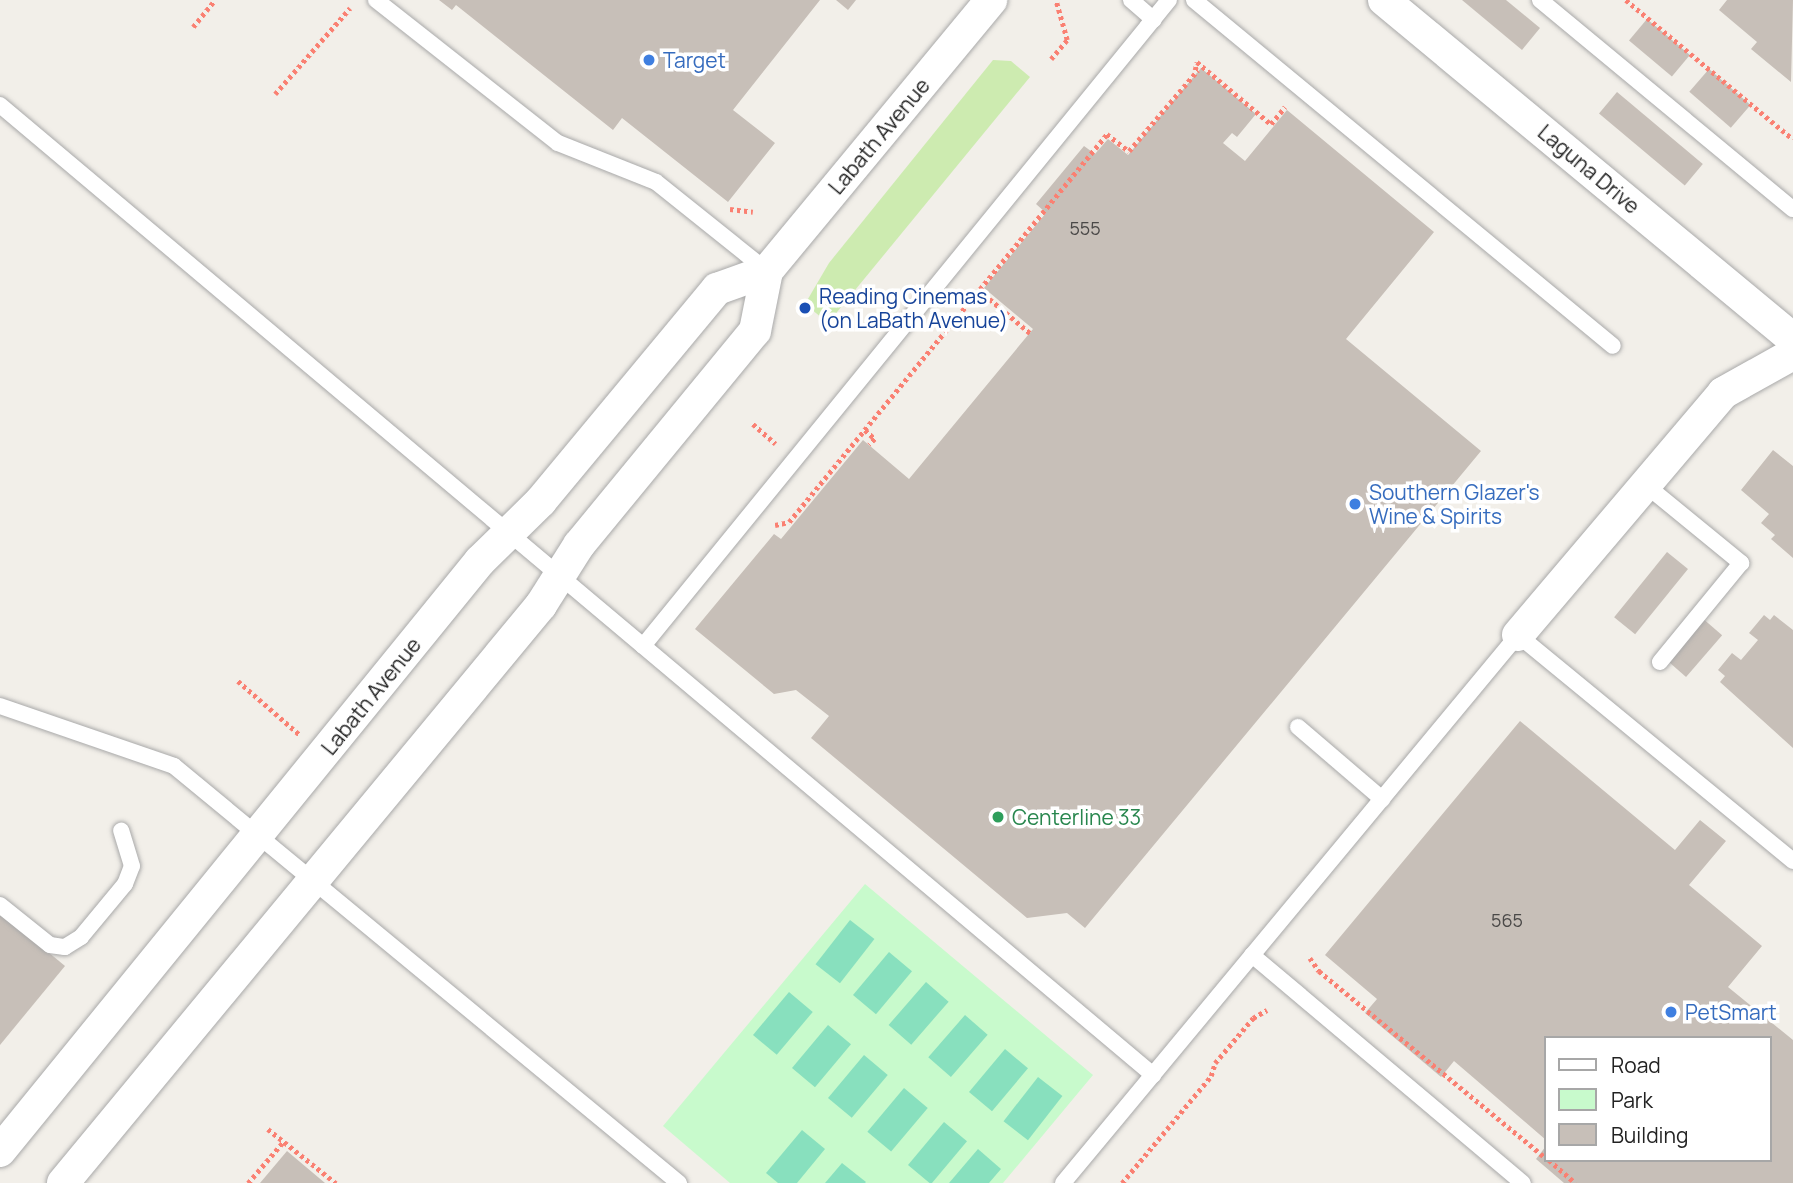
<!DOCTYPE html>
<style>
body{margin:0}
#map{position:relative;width:1793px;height:1183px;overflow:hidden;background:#f2efe9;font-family:Manrope,sans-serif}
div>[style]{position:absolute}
.grass>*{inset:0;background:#cdebb0}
.park>*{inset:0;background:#c8facc}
.pitch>*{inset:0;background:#88e0be;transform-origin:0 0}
.building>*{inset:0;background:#c7bfb8;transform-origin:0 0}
.path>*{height:4.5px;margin-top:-2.25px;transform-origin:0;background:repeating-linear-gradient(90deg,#fa8072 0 3.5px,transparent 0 7px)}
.roads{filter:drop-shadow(0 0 2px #a9a9a9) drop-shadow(0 0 2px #a9a9a9)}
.service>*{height:16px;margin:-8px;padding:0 8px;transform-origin:8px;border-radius:8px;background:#fff}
.minor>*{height:32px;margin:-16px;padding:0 16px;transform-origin:16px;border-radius:16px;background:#fff}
.dots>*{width:19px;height:19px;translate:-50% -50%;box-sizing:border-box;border:4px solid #fff;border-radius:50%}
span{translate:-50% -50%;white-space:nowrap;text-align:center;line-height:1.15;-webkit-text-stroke:7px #fff;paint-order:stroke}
.number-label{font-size:18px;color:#4b4948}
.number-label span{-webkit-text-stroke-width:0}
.shop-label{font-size:21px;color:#366cbe}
.left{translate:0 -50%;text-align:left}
.street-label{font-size:21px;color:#222}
.transit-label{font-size:21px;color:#164399}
.leisure-label{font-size:21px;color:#27864d}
.legend{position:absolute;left:1544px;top:1036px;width:228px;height:126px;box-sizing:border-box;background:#fff;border:2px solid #a7a7a7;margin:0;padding:9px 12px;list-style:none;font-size:21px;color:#222}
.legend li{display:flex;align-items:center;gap:14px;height:35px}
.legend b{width:35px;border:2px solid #a7a7a7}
</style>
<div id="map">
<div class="grass">
<div style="clip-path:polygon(993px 60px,1011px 61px,1030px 77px,828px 323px,805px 304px,829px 263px)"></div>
</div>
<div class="park">
<div style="clip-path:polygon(865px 884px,1093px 1075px,1003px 1183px,730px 1183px,663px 1126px)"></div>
</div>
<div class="pitch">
<div style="left:850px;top:920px;width:31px;height:56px;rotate:38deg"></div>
<div style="left:889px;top:952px;width:30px;height:56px;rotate:40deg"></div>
<div style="left:926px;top:982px;width:30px;height:57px;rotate:41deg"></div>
<div style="left:789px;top:992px;width:31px;height:56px;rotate:40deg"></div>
<div style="left:965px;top:1015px;width:30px;height:56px;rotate:41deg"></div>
<div style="left:828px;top:1025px;width:30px;height:56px;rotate:40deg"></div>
<div style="left:1005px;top:1049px;width:30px;height:56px;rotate:40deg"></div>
<div style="left:864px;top:1055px;width:31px;height:56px;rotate:40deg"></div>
<div style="left:1038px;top:1077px;width:31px;height:56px;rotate:38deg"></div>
<div style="left:904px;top:1088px;width:31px;height:57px;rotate:40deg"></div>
<div style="left:944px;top:1122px;width:30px;height:56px;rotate:40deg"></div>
<div style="clip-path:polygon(802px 1130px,825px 1149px,797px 1183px,778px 1183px,766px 1173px)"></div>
<div style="clip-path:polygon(978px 1149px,1001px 1169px,989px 1183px,949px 1183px)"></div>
<div style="clip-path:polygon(842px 1163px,866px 1182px,865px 1183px,825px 1183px)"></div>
</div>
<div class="building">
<div style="clip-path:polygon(439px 0,820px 0,733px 110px,775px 143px,728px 202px,622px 118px,613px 130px,456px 5px,452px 10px)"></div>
<div style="clip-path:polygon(836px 0,856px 0,848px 10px)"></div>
<div style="clip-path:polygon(1462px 0,1506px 0,1540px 28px,1522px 50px)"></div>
<div style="clip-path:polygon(1727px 0,1793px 0,1791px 82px,1751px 49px,1757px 42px,1719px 10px)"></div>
<div style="left:1647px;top:19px;width:56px;height:28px;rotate:40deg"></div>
<div style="clip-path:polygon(1201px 68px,1256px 114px,1237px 137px,1232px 133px,1223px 143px,1245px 161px,1287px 110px,1434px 232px,1346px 339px,1481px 451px,1085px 928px,1067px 913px,1027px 918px,811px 738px,829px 716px,796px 690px,774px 694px,695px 629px,774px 534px,781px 539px,863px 440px,909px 479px,1033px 329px,984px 288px,1046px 213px,1036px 204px,1084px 146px,1095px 154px,1108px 139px,1128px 155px)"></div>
<div style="left:1709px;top:69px;width:55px;height:30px;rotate:41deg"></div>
<div style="left:1617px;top:92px;width:112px;height:28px;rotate:40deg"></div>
<div style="clip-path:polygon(1773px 450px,1793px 466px,1793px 558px,1771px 539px,1775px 535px,1761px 523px,1769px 514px,1741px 490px)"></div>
<div style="left:1667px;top:552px;width:27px;height:84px;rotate:39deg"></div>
<div style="clip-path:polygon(1764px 615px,1770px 620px,1774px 615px,1793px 630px,1793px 748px,1720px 682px,1725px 676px,1718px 670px,1732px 653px,1741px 660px,1758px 640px,1749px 633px)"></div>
<div style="left:1701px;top:617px;width:28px;height:55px;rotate:41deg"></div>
<div style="clip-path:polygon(1520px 721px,1675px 850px,1700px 820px,1726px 841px,1689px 885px,1762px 946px,1728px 987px,1793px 1040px,1793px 1183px,1564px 1183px,1536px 1159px,1546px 1146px,1546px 1160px,1770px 1160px,1770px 1038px,1546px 1038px,1546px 1140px,1454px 1061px,1441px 1077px,1365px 1013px,1377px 999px,1325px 955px)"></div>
<div style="clip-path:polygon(0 912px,65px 966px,0 1045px)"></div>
<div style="clip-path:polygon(287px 1151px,325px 1183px,260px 1183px)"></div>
</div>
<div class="path">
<div style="left:1626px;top:0;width:217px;rotate:39.8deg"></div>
<div style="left:193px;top:27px;width:35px;rotate:-51deg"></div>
<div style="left:1051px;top:59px;width:25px;rotate:-50deg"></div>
<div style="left:1067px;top:40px;width:41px;rotate:-105.8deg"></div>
<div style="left:1195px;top:70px;width:8px;rotate:-76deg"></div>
<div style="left:1197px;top:62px;width:97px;rotate:40deg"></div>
<div style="left:1271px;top:124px;width:22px;rotate:-51deg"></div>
<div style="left:275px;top:94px;width:114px;rotate:-48.9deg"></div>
<div style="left:730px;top:209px;width:23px;rotate:7deg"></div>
<div style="left:979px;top:290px;width:67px;rotate:40.1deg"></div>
<div style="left:753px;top:424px;width:30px;rotate:41deg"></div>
<div style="left:865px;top:430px;width:13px;rotate:42deg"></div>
<div style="left:875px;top:439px;width:8px;rotate:135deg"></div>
<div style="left:775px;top:525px;width:14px;rotate:-12deg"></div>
<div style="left:789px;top:522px;width:502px;rotate:-50.66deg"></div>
<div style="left:1107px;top:134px;width:28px;rotate:38deg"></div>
<div style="left:1129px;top:151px;width:106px;rotate:-49.6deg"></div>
<div style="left:238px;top:681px;width:81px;rotate:41deg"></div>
<div style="left:1310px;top:958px;width:16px;rotate:55deg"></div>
<div style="left:1319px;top:971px;width:294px;rotate:39.5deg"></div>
<div style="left:268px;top:1129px;width:87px;rotate:38.5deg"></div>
<div style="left:1549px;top:1160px;width:35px;rotate:41deg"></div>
<div style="left:248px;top:1183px;width:55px;rotate:-49.4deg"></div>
<div style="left:1122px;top:1183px;width:139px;rotate:-50.2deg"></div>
<div style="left:1211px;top:1076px;width:14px;rotate:-73deg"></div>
<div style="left:1215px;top:1063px;width:59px;rotate:-49.8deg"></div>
<div style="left:1253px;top:1018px;width:16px;rotate:-30deg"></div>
</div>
<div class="roads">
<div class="service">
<div style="left:376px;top:0;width:231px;rotate:38.2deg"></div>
<div style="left:558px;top:143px;width:105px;rotate:21.7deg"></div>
<div style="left:656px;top:182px;width:142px;rotate:38.7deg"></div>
<div style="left:1131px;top:0;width:30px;rotate:41deg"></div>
<div style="left:1194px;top:0;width:543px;rotate:39.55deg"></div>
<div style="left:1540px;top:0;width:328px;rotate:39.6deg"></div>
<div style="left:0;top:105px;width:1507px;rotate:40.07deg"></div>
<div style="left:1647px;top:486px;width:122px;rotate:39.3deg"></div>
<div style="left:1741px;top:563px;width:128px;rotate:129.3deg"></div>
<div style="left:643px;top:646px;width:833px;rotate:-50.85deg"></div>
<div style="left:0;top:706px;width:184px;rotate:19deg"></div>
<div style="left:174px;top:766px;width:655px;rotate:39.55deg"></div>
<div style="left:1298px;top:727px;width:111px;rotate:40.6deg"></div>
<div style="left:0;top:905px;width:64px;rotate:38.7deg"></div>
<div style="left:50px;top:945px;width:15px;rotate:8deg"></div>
<div style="left:65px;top:947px;width:19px;rotate:-32deg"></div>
<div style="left:81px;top:937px;width:69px;rotate:-50.3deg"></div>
<div style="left:125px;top:884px;width:19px;rotate:-69deg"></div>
<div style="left:132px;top:866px;width:37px;rotate:-107deg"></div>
<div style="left:1252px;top:955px;width:354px;rotate:40.1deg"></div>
<div style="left:1063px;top:1183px;width:712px;rotate:-50.3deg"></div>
<div style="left:1518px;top:635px;width:356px;rotate:39.4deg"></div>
</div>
<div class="minor">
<div style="left:1384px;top:0;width:531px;rotate:39.65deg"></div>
<div style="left:1518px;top:635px;width:317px;rotate:-49.7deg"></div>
<div style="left:1723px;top:393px;width:80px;rotate:-29.1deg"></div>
<div style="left:0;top:1151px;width:761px;rotate:-50.87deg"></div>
<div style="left:480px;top:561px;width:86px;rotate:-44.5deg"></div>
<div style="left:541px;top:501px;width:276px;rotate:-50.3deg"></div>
<div style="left:717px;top:289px;width:53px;rotate:-19.8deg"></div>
<div style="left:63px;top:1183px;width:750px;rotate:-50.41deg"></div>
<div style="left:541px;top:605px;width:71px;rotate:-57.7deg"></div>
<div style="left:579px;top:545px;width:277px;rotate:-50.6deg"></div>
<div style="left:755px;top:331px;width:61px;rotate:-78.7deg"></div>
<div style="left:767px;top:271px;width:352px;rotate:-50.4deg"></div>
</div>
</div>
<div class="dots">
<div style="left:649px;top:60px;background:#3f7fe0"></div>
<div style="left:805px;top:308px;background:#1a4fb4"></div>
<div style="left:1355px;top:504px;background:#3f7fe0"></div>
<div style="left:998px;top:817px;background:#2e9e5b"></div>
<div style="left:1671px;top:1012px;background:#3f7fe0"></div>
</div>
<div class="number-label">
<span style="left:1085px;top:228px">555</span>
<span style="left:1507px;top:920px">565</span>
</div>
<div class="shop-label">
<span class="left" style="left:663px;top:60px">Target</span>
<span class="left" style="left:1369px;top:504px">Southern Glazer's<br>Wine &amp; Spirits</span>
<span class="left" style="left:1685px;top:1012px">PetSmart</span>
</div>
<div class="street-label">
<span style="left:879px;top:136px;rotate:-50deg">Labath Avenue</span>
<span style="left:1589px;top:169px;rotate:40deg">Laguna Drive</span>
<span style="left:371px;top:696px;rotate:-51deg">Labath Avenue</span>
</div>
<div class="transit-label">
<span class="left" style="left:819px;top:308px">Reading Cinemas<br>(on LaBath Avenue)</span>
</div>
<div class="leisure-label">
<span class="left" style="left:1012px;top:817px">Centerline 33</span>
</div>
<ul class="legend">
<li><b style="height:9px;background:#fff"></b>Road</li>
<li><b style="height:19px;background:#c8facc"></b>Park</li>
<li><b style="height:19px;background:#c7bfb8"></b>Building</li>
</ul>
</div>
